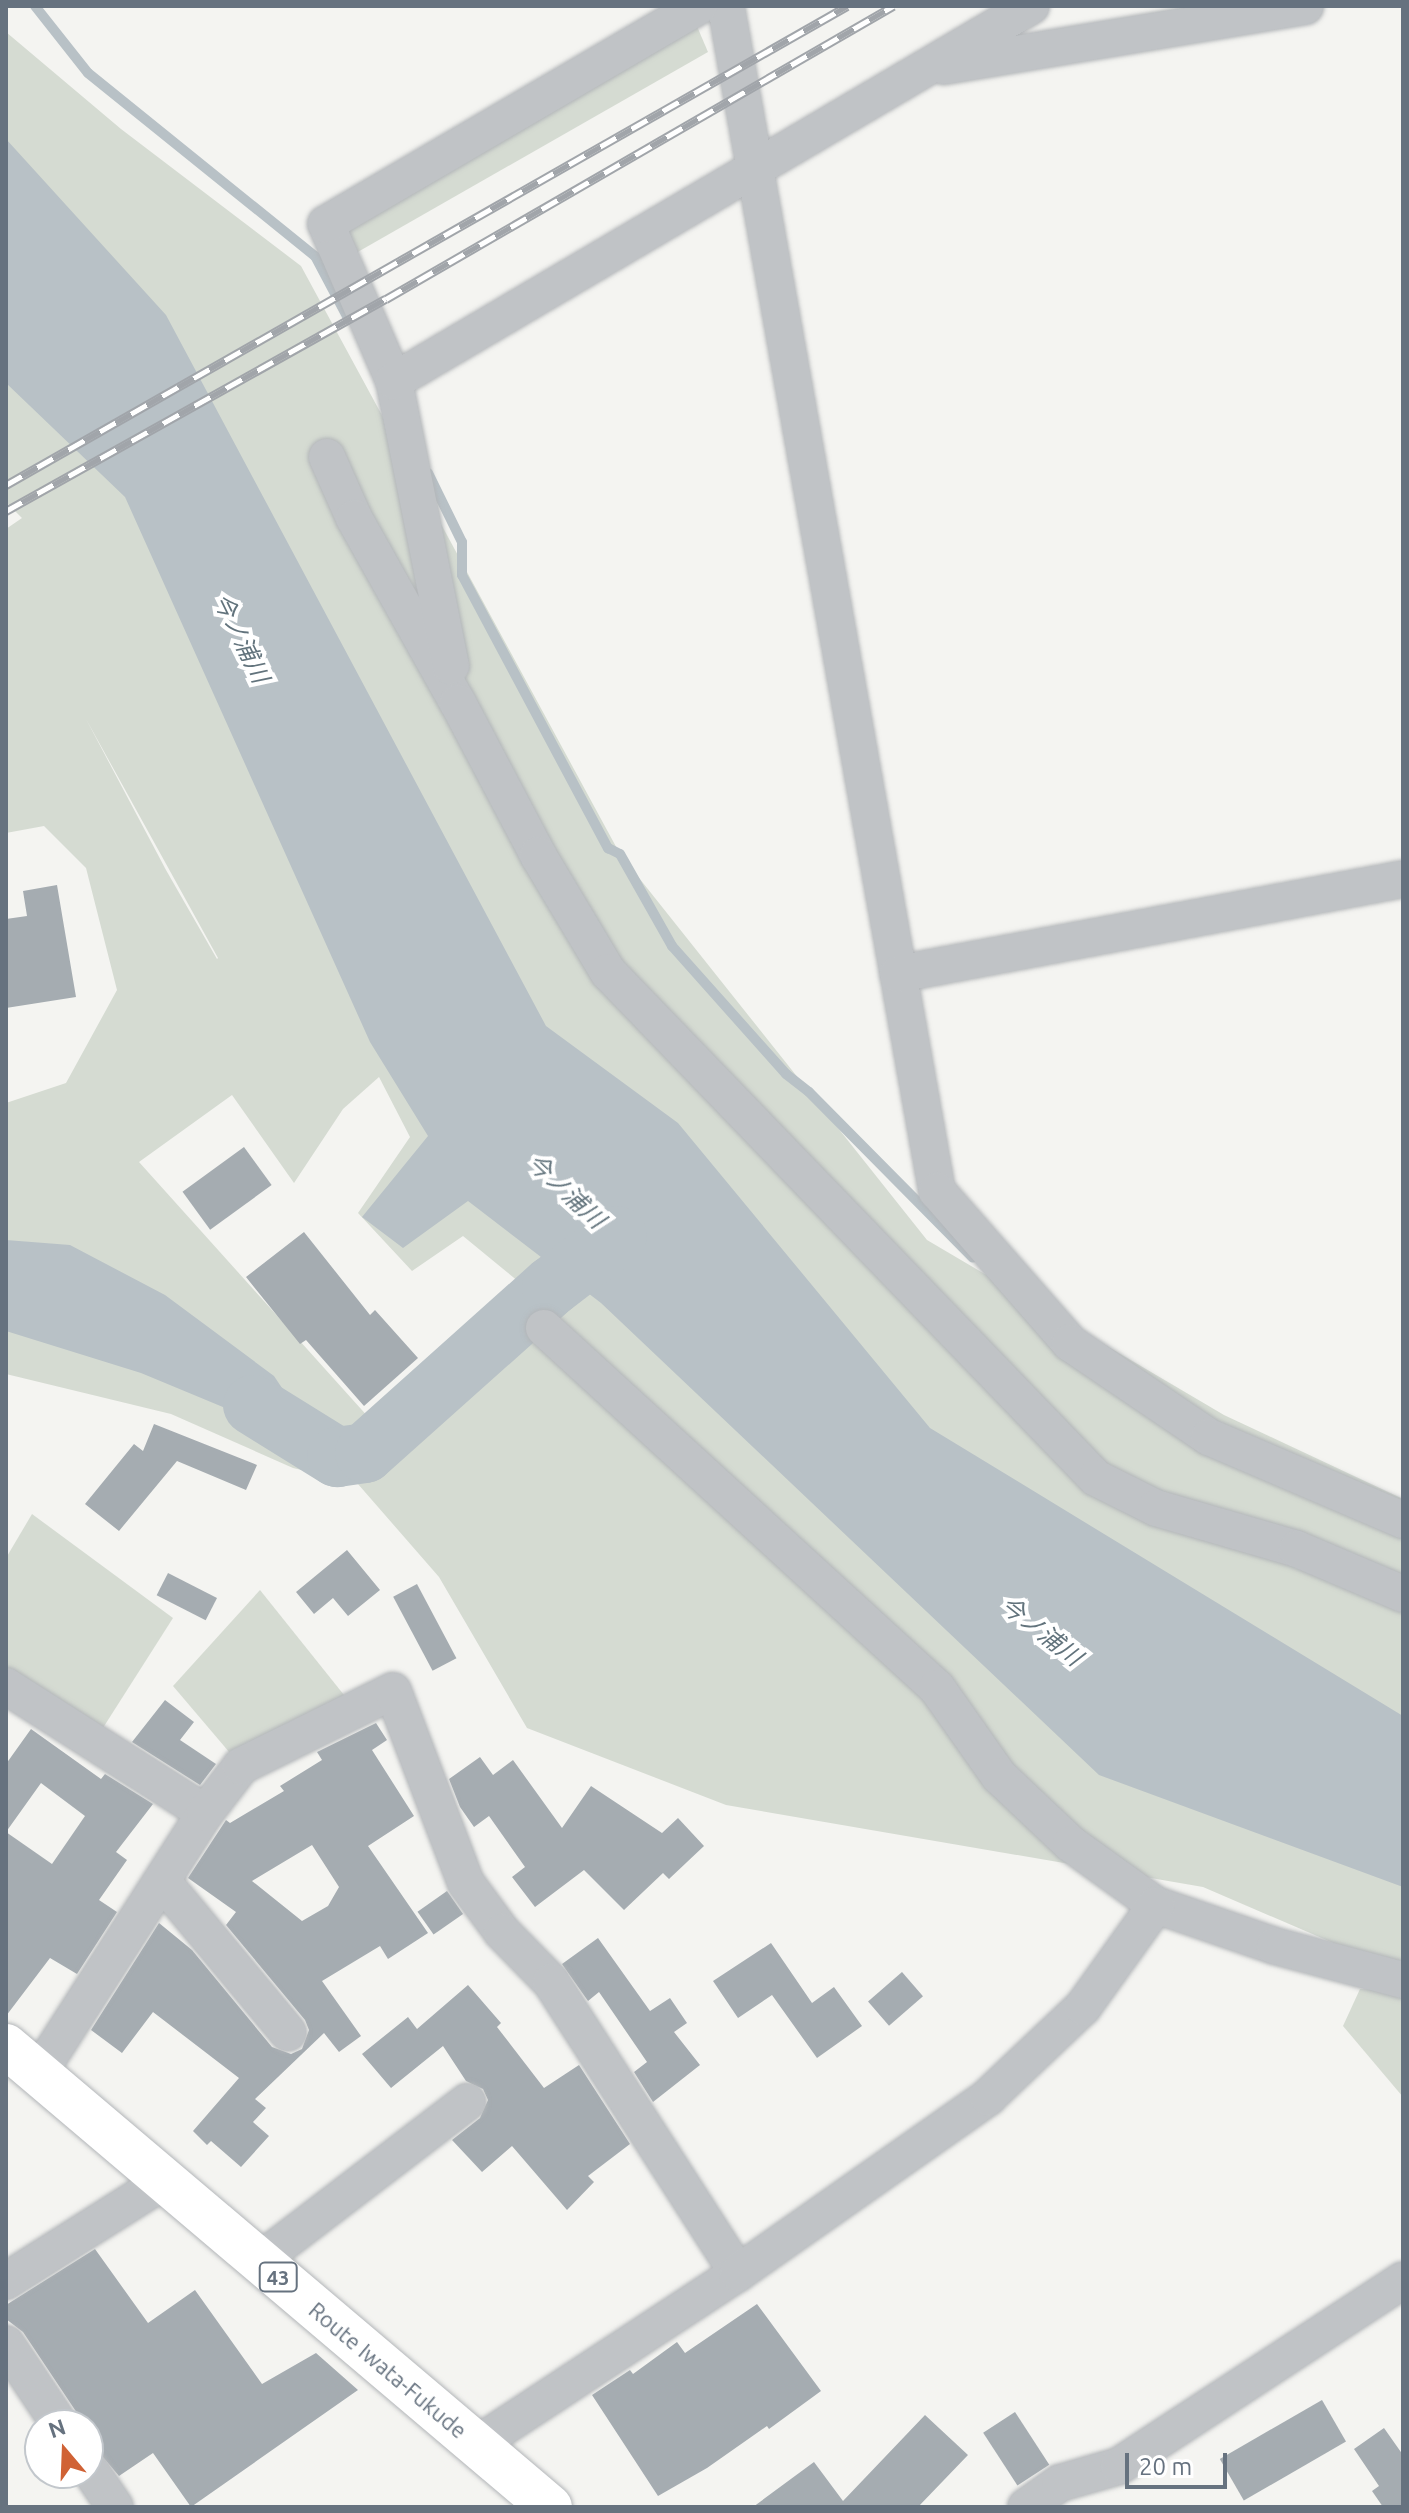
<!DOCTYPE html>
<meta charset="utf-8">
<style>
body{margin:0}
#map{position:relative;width:1409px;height:2513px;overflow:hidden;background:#f4f4f1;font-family:Ubuntu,"Noto Sans JP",sans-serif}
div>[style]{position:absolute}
.green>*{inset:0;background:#d5dbd2}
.water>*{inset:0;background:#b8c1c6}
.stream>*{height:10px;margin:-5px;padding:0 5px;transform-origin:5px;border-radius:5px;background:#b8c1c6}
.river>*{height:60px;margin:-30px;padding:0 30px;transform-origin:30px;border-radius:30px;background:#b8c1c6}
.building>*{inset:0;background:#a5acb1;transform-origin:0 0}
.roads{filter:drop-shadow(0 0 2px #b3b6b9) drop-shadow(0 0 2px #b3b6b9)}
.minor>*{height:36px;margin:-18px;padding:0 18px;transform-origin:18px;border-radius:18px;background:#c0c3c6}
.major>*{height:44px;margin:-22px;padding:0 22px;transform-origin:22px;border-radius:22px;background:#fff}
.rail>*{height:9px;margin-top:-4.5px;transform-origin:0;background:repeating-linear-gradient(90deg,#fff 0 18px,#a1a5aa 0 36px);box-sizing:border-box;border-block:2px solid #a1a5aa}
span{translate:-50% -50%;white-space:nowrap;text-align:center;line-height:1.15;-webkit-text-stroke:8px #fff;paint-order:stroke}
.shield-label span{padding:2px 6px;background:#fff;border:2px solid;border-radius:6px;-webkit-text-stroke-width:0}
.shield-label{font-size:20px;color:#66727f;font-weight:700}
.street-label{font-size:22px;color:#66727f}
.water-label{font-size:24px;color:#62737c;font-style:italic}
.frame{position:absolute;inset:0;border:8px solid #66727f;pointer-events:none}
.north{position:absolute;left:24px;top:2409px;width:80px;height:80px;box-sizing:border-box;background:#fff;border:2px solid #c2c7cc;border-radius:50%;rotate:341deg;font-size:22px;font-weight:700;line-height:32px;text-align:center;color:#66727f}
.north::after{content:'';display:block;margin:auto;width:28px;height:36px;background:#d06235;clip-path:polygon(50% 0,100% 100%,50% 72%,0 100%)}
.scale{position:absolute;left:1125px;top:2453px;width:102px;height:36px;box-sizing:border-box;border:4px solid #66727f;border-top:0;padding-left:10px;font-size:24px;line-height:28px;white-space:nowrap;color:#66727f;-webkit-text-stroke:6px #fff;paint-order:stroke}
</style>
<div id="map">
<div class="green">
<div style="clip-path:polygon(696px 24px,708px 52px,342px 261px,326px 224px)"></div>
<div style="clip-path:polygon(evenodd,6px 32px,121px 129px,301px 266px,620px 854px,927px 1240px,1224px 1415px,1403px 1499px,1403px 1973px,1203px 1887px,726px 1805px,527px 1728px,439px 1577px,351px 1476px,336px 1478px,293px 1468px,171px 1414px,6px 1374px,6px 1103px,66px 1083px,117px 990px,86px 868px,44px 826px,6px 833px,6px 529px,22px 518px,6px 502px,6px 32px,86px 719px,218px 958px,217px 959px,166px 870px,86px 719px,6px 32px,379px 1077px,410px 1137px,358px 1213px,412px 1271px,463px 1236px,519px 1282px,370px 1419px,139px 1162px,232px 1095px,294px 1183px,343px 1109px,379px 1077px)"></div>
<div style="clip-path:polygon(32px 1514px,173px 1618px,94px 1742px,6px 1686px,6px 1558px)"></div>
<div style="clip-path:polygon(260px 1590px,356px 1710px,241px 1766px,173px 1686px)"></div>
<div style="clip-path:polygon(1360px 1989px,1403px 1990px,1403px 2097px,1343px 2026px)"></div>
</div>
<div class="water">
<div style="clip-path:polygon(6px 139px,166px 315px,546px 1026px,678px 1123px,930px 1428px,1403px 1716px,1403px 1887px,1099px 1775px,601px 1303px,468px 1201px,403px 1248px,362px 1217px,428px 1136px,370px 1042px,125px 497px,6px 383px)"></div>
<div style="clip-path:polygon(6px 1240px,70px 1245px,165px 1295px,274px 1376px,322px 1448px,141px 1373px,6px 1331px)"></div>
</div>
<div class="stream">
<div style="left:35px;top:6px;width:85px;rotate:51.7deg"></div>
<div style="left:88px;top:73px;width:292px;rotate:38.9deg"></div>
<div style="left:315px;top:256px;width:72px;rotate:62deg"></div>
<div style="left:428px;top:473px;width:77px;rotate:63.8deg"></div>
<div style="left:462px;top:542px;width:33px;rotate:90deg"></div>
<div style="left:462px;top:575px;width:310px;rotate:61.9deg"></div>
<div style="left:608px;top:848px;width:13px;rotate:27deg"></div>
<div style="left:620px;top:854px;width:106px;rotate:60.5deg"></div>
<div style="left:672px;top:946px;width:171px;rotate:48.3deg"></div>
<div style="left:786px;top:1074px;width:29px;rotate:38deg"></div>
<div style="left:809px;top:1092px;width:233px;rotate:45.3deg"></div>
</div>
<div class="river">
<div style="left:253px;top:1405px;width:99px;rotate:31.8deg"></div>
<div style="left:337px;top:1457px;width:28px;rotate:-8deg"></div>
<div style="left:365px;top:1453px;width:251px;rotate:-41.8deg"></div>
<div style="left:552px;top:1286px;width:82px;rotate:-37.6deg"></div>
</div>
<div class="building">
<div style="clip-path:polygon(57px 885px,76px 997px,6px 1008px,6px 919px,27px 916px,23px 891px)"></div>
<div style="left:244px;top:1147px;width:47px;height:76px;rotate:54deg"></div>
<div style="clip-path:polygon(304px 1232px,370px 1315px,375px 1310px,418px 1358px,364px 1406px,306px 1340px,300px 1344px,246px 1277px)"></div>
<div style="clip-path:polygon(154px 1424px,257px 1465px,246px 1490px,177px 1461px,119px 1531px,85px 1504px,134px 1444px,143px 1451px)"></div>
<div style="clip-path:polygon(347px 1550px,380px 1590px,348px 1616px,333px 1598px,314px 1614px,296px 1592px)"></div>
<div style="left:168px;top:1573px;width:55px;height:25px;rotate:27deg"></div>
<div style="left:417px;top:1584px;width:84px;height:27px;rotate:62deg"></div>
<div style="clip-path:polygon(165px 1700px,194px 1722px,180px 1740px,216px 1764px,200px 1785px,132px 1742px)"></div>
<div style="clip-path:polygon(evenodd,376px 1723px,387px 1740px,372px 1750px,414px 1816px,368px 1846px,428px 1933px,388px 1959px,380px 1946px,322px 1981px,361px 2036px,339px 2052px,324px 2033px,255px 2099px,266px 2108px,253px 2122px,269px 2136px,241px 2167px,211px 2141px,207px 2145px,193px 2131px,239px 2078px,153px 2012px,122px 2053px,91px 2030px,159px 1923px,192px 1950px,272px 2047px,291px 2054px,302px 2049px,309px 2030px,305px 2020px,226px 1925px,236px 1912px,188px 1878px,226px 1820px,230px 1823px,284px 1791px,280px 1786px,322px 1760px,317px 1752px,376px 1723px,312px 1845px,339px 1887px,328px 1906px,302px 1921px,252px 1881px,312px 1845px)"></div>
<div style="clip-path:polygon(31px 1729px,101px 1779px,105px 1774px,153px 1804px,116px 1852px,127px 1860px,99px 1900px,117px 1912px,77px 1974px,50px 1958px,6px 2016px,6px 1832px,52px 1864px,85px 1816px,41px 1783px,6px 1832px,6px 1764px)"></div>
<div style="clip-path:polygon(480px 1757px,493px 1775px,513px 1760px,562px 1828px,591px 1786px,662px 1833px,678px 1818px,704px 1846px,669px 1879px,663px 1873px,624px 1910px,584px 1870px,535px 1907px,512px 1877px,525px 1867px,489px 1816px,474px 1827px,460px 1807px,449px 1779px)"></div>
<div style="left:447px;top:1891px;width:28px;height:36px;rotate:55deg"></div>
<div style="clip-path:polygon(598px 1938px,650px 2011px,670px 1998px,687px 2023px,674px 2032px,700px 2065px,653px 2102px,634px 2072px,647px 2062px,599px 1992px,588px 2001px,562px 1964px)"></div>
<div style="clip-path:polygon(771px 1943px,812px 2003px,834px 1987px,862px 2026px,817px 2058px,772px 1995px,738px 2018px,713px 1981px)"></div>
<div style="left:902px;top:1972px;width:32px;height:45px;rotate:49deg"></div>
<div style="clip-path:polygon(468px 1985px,501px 2023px,497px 2027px,544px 2088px,579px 2065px,630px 2144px,588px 2176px,594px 2182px,567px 2210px,512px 2146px,482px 2172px,452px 2140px,480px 2118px,488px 2100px,483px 2089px,466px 2081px,443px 2046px,391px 2088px,362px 2054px,408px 2017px,417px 2029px)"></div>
<div style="clip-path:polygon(95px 2249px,148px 2323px,195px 2290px,262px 2384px,316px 2353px,358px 2390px,191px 2507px,153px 2453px,119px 2476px,88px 2439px,88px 2425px,81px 2425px,77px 2413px,23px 2332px,6px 2319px,6px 2305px)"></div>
<div style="clip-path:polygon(757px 2304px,821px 2391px,769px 2429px,767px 2426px,707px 2468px,658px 2496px,592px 2395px,630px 2370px,633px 2374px,677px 2342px,685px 2353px)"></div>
<div style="left:1322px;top:2400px;width:48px;height:118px;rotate:60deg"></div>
<div style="left:1015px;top:2412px;width:63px;height:38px;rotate:57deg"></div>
<div style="clip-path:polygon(925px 2415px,968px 2455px,918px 2507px,753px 2507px,814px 2462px,843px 2501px)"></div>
<div style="clip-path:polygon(1384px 2428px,1403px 2455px,1403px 2507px,1383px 2507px,1372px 2491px,1379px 2486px,1354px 2449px)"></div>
</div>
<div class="roads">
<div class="minor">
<div style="left:726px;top:6px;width:1204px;rotate:79.9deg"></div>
<div style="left:937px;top:1191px;width:202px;rotate:48.8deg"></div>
<div style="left:1070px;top:1343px;width:168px;rotate:34.1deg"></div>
<div style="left:1209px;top:1437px;width:211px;rotate:23.2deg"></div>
<div style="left:944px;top:66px;width:366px;rotate:-9.4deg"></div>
<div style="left:394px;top:381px;width:171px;rotate:-113.4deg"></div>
<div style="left:326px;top:224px;width:432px;rotate:-30.3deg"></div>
<div style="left:327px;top:457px;width:67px;rotate:66.1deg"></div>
<div style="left:354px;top:518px;width:212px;rotate:60.7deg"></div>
<div style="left:458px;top:703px;width:172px;rotate:62.2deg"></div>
<div style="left:538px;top:855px;width:136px;rotate:59.1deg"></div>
<div style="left:608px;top:972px;width:703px;rotate:46.04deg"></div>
<div style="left:1096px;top:1478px;width:67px;rotate:26.6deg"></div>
<div style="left:1156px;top:1508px;width:147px;rotate:16.2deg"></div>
<div style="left:1297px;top:1549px;width:115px;rotate:23deg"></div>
<div style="left:451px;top:666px;width:291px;rotate:-101.3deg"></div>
<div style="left:394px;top:381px;width:739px;rotate:-30.49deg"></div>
<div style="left:898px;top:974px;width:514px;rotate:-10.65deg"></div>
<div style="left:544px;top:1328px;width:533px;rotate:42.49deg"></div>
<div style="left:937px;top:1688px;width:108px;rotate:54.8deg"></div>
<div style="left:999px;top:1776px;width:99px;rotate:43.4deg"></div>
<div style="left:1071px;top:1844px;width:105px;rotate:35.7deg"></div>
<div style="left:1156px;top:1905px;width:126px;rotate:19deg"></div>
<div style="left:1275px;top:1946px;width:132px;rotate:14.9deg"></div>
<div style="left:6px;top:1686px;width:236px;rotate:32.5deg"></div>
<div style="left:162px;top:1881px;width:197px;rotate:50.3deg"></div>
<div style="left:38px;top:2074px;width:310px;rotate:-57.4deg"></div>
<div style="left:205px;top:1813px;width:59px;rotate:-52.5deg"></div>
<div style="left:241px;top:1766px;width:169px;rotate:-26.3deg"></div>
<div style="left:393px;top:1691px;width:205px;rotate:69.2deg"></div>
<div style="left:466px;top:1883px;width:61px;rotate:53.7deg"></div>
<div style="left:502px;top:1932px;width:70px;rotate:45.6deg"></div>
<div style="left:551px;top:1982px;width:346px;rotate:57.3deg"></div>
<div style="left:259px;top:2261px;width:262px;rotate:-37.4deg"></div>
<div style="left:6px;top:2281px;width:187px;rotate:-32.3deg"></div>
<div style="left:6px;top:2344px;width:97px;rotate:56.3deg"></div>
<div style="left:476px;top:2445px;width:313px;rotate:-33.3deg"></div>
<div style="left:738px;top:2273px;width:306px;rotate:-35.1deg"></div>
<div style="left:988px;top:2097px;width:131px;rotate:-43.5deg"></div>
<div style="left:1083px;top:2007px;width:125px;rotate:-54.4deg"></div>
<div style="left:88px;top:2467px;width:48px;rotate:56deg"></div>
<div style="left:1026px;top:2507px;width:42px;rotate:-35.2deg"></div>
<div style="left:1060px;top:2483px;width:61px;rotate:-16.1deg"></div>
<div style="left:1119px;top:2466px;width:339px;rotate:-33.2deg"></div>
</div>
<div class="major">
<div style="left:6px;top:2046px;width:713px;rotate:40.28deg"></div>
</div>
</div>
<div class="rail">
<div style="left:6px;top:485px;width:968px;rotate:-29.66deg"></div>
<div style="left:6px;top:511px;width:435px;rotate:-29.2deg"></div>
<div style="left:386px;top:299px;width:586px;rotate:-30.02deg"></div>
</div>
<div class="shield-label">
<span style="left:278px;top:2277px">43</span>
</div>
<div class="street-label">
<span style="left:388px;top:2370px;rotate:40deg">Route Iwata-Fukude</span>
</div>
<div class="water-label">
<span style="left:241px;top:638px;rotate:64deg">今ノ浦川</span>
<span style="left:566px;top:1191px;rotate:43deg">今ノ浦川</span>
<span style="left:1041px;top:1631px;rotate:38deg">今ノ浦川</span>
</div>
<div class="frame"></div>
<div class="north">N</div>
<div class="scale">20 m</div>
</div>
